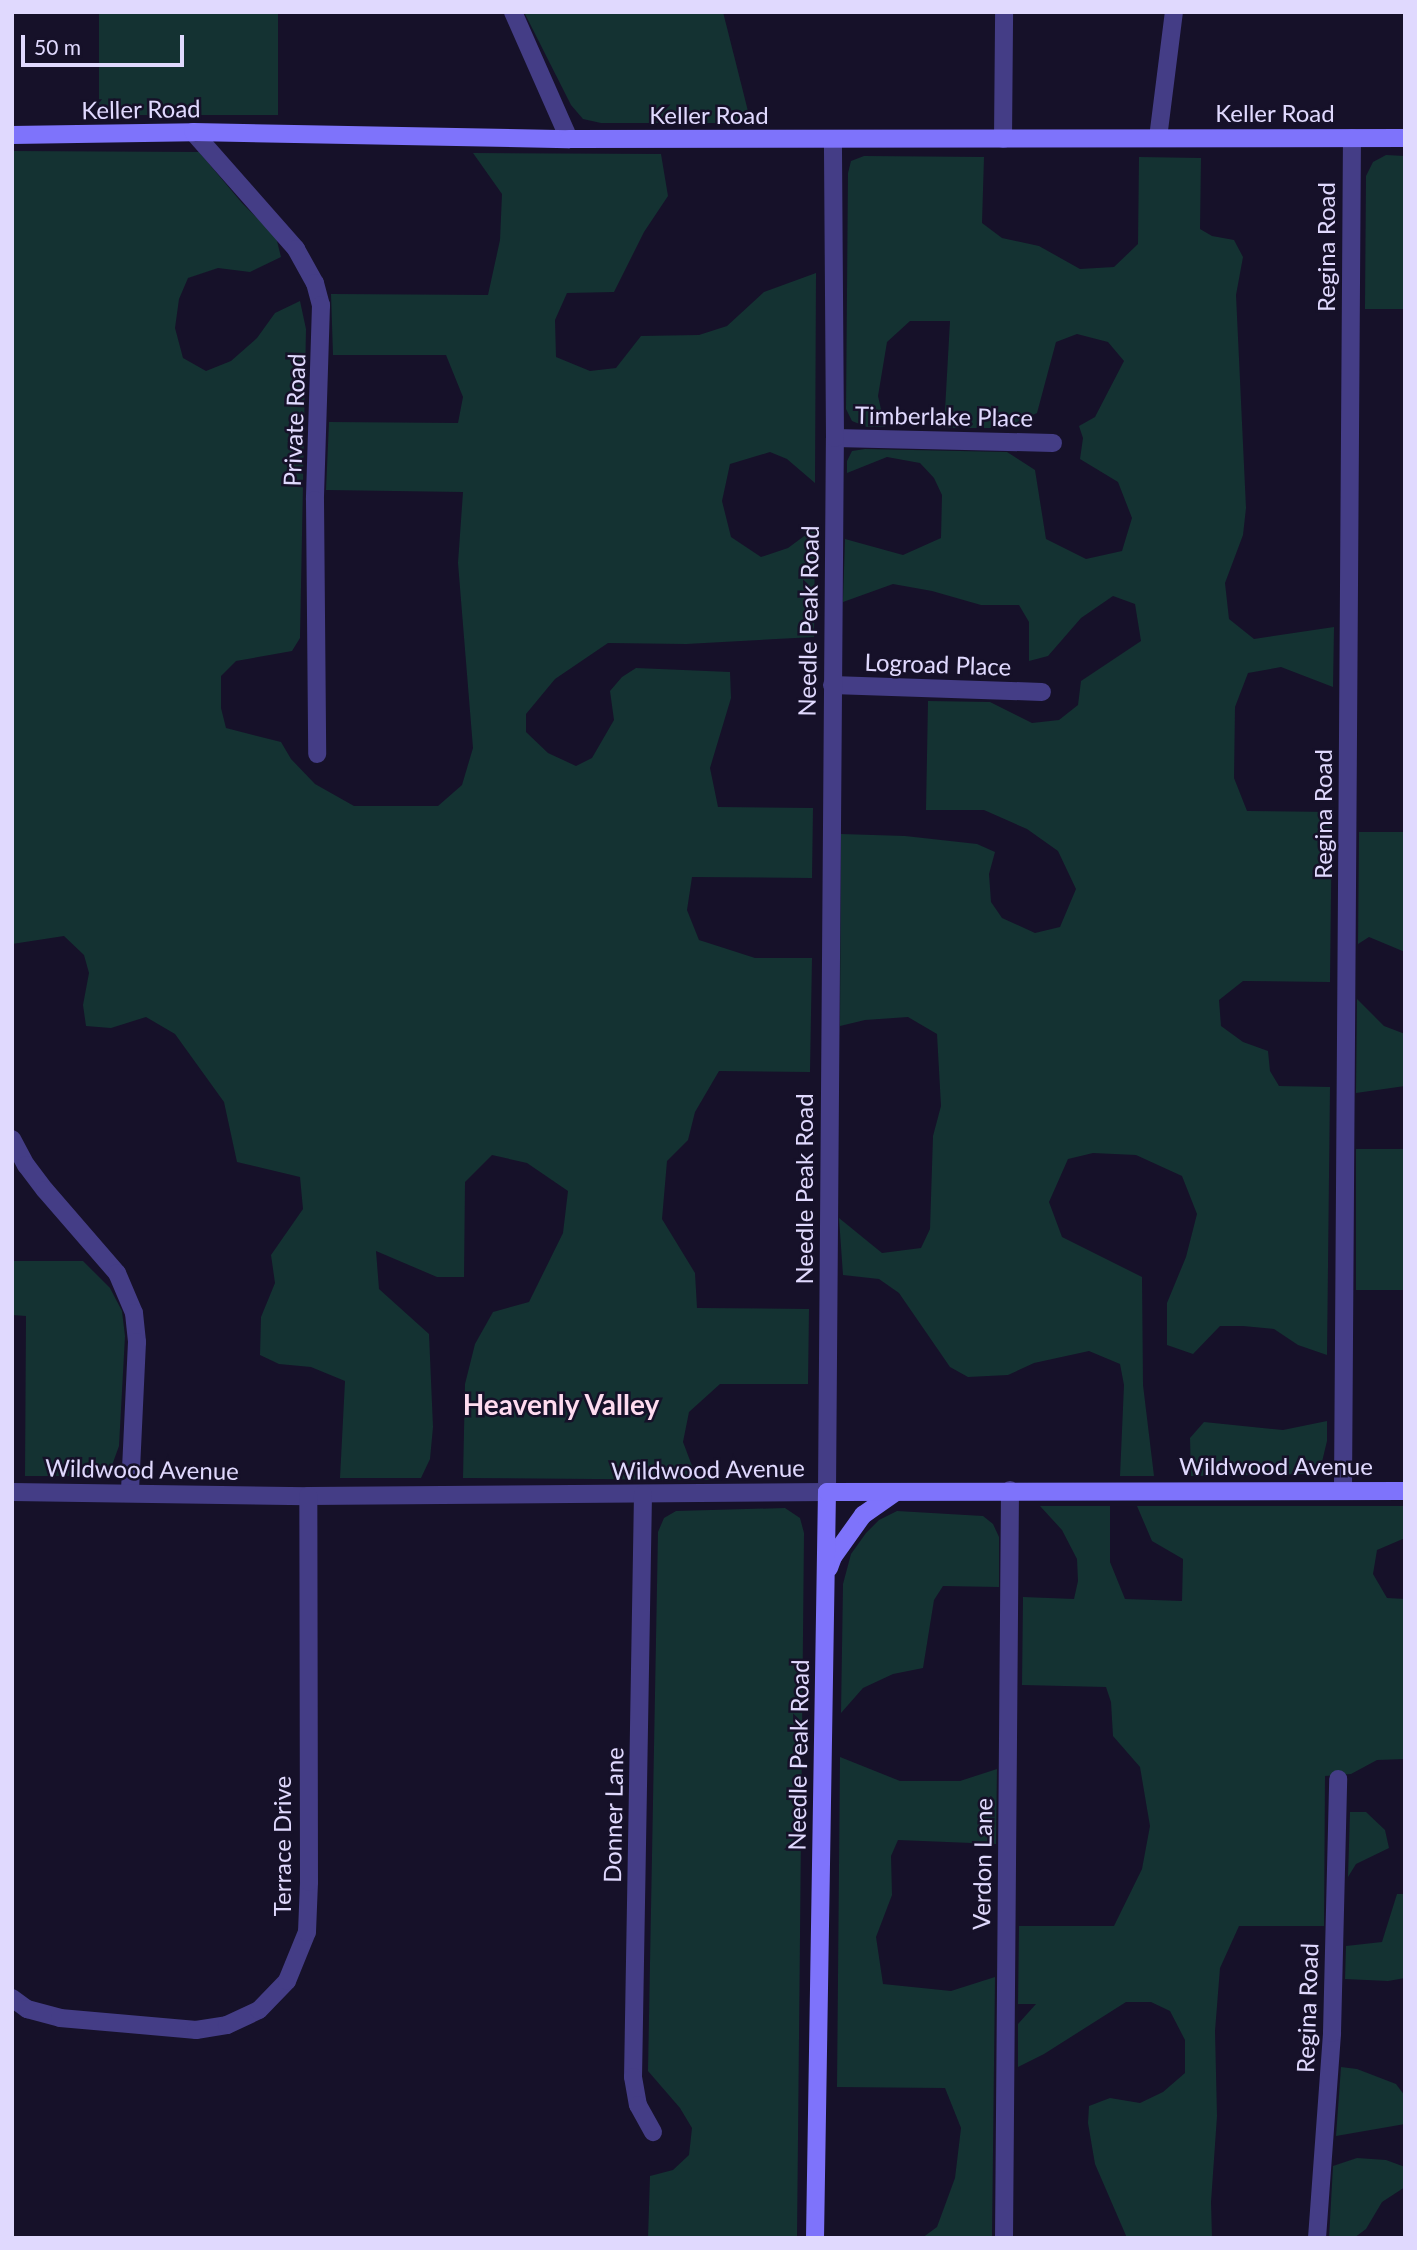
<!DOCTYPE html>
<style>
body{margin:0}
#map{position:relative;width:1417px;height:2250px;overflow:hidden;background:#161129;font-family:Lato,sans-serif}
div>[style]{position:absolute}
.green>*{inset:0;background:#143232;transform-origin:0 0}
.street>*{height:18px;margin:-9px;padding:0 9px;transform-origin:9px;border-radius:9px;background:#443d86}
.secondary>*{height:18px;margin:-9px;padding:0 9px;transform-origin:9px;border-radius:9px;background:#7e73fb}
span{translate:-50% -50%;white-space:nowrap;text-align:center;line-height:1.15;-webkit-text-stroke:5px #161129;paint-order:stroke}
.street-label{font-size:24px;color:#e0d9fe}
.quarter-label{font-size:28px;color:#fedbef;font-weight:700}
.frame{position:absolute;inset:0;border:14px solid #e0d9fe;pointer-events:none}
.scale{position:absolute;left:21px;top:35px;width:163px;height:32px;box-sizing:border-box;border:4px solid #e0d9fe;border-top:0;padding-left:9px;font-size:21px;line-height:24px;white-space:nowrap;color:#e0d9fe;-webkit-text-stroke:5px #161129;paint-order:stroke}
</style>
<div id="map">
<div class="green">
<div style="left:99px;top:12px;width:179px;height:103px"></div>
<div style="clip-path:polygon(524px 12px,723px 12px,751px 123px,601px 123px,583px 119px,571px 105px)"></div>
<div style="clip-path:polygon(12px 151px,199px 152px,242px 203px,276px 237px,281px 257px,250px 272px,218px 268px,188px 278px,179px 299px,175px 328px,183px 358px,206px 371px,231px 361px,257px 338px,275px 313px,300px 301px,306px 329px,300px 638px,292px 651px,236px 661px,221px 676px,221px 708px,226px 728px,281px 742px,291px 759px,315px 784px,354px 806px,438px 806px,462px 785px,473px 748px,458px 563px,463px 492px,326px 490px,329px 422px,458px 423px,463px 397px,446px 355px,333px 355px,331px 294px,488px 295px,500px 240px,502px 194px,473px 153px,661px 154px,668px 196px,644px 232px,614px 292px,567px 293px,555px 320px,556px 357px,590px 371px,616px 368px,641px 336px,699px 335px,727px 326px,764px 292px,816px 273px,815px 483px,787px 459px,770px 452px,730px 464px,722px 501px,731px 537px,761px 557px,788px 548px,815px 528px,814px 637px,686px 644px,608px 643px,555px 679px,526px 714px,526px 732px,548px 753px,576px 766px,592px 758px,614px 720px,610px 691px,622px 677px,636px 668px,730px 672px,731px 698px,710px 768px,718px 807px,813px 808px,812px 878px,692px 877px,687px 910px,699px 940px,755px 958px,812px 958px,810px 1072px,719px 1071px,695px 1112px,688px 1140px,667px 1161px,662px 1219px,695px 1273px,697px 1308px,809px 1309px,808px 1384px,720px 1384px,689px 1412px,683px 1442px,694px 1471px,714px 1480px,463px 1478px,465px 1384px,475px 1344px,493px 1312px,529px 1302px,563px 1233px,568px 1191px,527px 1163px,492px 1155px,465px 1182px,464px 1277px,437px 1277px,376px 1251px,379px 1289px,429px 1334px,433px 1427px,430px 1459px,421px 1478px,340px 1478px,345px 1381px,311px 1367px,279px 1364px,260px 1355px,261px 1317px,275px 1283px,271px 1255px,303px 1209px,300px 1177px,237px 1162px,224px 1102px,175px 1034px,146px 1017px,111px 1028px,86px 1026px,83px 1005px,89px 973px,84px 955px,64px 936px,12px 944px)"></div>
<div style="clip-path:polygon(1386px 155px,1405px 156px,1405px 309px,1365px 309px,1366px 176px,1373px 162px)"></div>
<div style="clip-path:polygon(864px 156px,984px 157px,982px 223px,1002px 238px,1039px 246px,1080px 269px,1114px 267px,1138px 244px,1139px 157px,1201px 158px,1200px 229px,1212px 236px,1234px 240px,1243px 257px,1236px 295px,1246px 508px,1243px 535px,1225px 583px,1229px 619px,1254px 639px,1334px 627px,1333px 687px,1281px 667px,1248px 673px,1235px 707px,1234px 778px,1247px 811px,1332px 812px,1330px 982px,1243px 981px,1219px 1000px,1221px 1026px,1243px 1042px,1268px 1051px,1270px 1071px,1279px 1086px,1330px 1087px,1327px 1355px,1298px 1345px,1274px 1329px,1243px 1326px,1220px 1326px,1193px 1354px,1167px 1345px,1167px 1303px,1186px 1257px,1197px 1214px,1182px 1176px,1136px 1155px,1093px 1153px,1068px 1159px,1049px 1202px,1062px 1237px,1142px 1277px,1143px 1385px,1154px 1476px,1120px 1476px,1124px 1385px,1120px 1364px,1089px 1351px,1034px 1363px,1008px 1375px,968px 1377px,950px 1367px,899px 1293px,879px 1279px,843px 1275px,839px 1218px,882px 1253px,921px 1248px,930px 1229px,933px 1136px,941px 1106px,937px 1034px,908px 1017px,865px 1020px,840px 1026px,841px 834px,905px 836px,977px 844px,995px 852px,989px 874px,991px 902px,1002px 918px,1035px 933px,1060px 927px,1076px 889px,1058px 851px,1027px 829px,984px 810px,926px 810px,928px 701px,990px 702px,1032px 723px,1059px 720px,1078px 705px,1081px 681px,1141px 641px,1135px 604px,1113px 596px,1081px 618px,1048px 656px,1029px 661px,1029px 622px,1019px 605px,981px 605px,932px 591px,893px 584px,843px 602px,845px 539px,903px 555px,941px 538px,942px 495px,934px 478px,920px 463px,887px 457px,847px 473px,847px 461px,852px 451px,865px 449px,1007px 452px,1035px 470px,1046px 539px,1086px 559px,1122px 551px,1132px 518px,1118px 482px,1080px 459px,1083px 438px,1079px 426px,1095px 417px,1124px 361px,1108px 342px,1077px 334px,1056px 342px,1037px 413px,1011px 425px,993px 428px,944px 428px,950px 321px,910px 321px,887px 342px,878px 396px,885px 427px,867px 427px,852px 421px,846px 409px,848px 173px,851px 161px)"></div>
<div style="clip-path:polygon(1359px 832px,1405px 832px,1405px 952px,1369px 937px,1358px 944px)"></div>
<div style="clip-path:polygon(1357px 999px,1384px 1026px,1405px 1034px,1405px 1086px,1356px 1093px)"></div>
<div style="left:1356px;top:1149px;width:49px;height:141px"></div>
<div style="clip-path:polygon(12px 1261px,83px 1261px,110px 1288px,122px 1311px,125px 1336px,119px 1446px,111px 1468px,94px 1476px,25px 1476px,26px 1316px,12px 1315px)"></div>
<div style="clip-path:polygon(1327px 1421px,1327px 1441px,1321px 1466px,1310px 1474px,1191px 1476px,1190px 1438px,1204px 1422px,1283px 1430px)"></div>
<div style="clip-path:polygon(1040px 1506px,1110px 1506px,1110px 1562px,1125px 1599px,1182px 1601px,1183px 1559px,1152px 1541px,1137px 1506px,1405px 1506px,1405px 1538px,1377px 1550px,1373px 1574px,1387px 1598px,1405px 1599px,1405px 1759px,1377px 1760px,1351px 1774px,1325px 1776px,1324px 1926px,1239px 1926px,1220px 1968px,1215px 2031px,1217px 2116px,1211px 2202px,1212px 2238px,1127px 2238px,1095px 2164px,1088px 2123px,1089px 2106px,1110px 2098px,1140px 2103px,1163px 2092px,1185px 2073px,1185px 2040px,1170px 2011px,1151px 2002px,1126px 2002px,1044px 2054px,1018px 2067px,1018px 2024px,1036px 2004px,1018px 2004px,1019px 1926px,1114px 1926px,1142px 1869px,1150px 1826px,1140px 1767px,1113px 1736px,1111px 1702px,1106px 1687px,1022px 1685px,1023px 1597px,1074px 1599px,1078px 1581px,1077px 1559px,1062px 1530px)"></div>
<div style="clip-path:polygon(785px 1508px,800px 1518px,804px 1533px,797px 2238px,648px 2238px,650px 2176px,673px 2170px,689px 2155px,692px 2128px,680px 2108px,648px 2071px,658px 1532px,664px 1518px,676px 1511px)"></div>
<div style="clip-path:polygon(897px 1511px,983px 1516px,993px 1524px,999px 1537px,999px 1587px,943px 1586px,934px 1600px,923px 1668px,893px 1674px,863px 1688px,841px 1713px,843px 1584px,851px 1554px,866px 1533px,879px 1520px)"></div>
<div style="clip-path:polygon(840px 1757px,900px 1781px,960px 1781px,997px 1769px,996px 1844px,898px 1840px,891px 1856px,892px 1895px,876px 1937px,883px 1984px,951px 1991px,995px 1977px,992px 2238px,922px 2238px,937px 2227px,955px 2178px,961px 2128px,945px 2088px,837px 2087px)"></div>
<div style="clip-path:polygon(1350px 1812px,1366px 1812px,1385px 1830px,1389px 1848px,1356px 1864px,1348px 1877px)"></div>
<div style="clip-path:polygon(1397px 1894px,1405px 1894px,1405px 1978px,1388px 1981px,1345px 1979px,1346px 1946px,1382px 1942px)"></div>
<div style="clip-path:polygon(1341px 2067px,1357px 2069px,1396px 2084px,1405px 2096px,1405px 2124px,1336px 2136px)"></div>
<div style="clip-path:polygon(1357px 2158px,1386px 2160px,1405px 2167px,1405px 2187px,1382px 2202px,1366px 2229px,1354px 2238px,1329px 2238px,1333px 2166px)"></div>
</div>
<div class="street">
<div style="left:513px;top:12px;width:139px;rotate:66.2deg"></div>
<div style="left:193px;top:132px;width:156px;rotate:48.6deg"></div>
<div style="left:296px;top:249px;width:39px;rotate:61deg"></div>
<div style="left:315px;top:283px;width:23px;rotate:75deg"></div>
<div style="left:321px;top:305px;width:195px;rotate:91.8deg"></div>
<div style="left:315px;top:500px;width:254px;rotate:89.5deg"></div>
<div style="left:1158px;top:138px;width:127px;rotate:-82.8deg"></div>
<div style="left:1003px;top:139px;width:127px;rotate:-89.5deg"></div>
<div style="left:835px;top:438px;width:218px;rotate:1.3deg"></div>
<div style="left:832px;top:685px;width:210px;rotate:1.9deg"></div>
<div style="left:12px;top:1139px;width:30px;rotate:62deg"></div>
<div style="left:26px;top:1165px;width:31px;rotate:53deg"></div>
<div style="left:45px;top:1190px;width:110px;rotate:49.1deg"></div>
<div style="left:117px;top:1273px;width:43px;rotate:67deg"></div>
<div style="left:134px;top:1313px;width:29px;rotate:84deg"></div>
<div style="left:137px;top:1342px;width:150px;rotate:92.7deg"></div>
<div style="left:1343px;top:1490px;width:1352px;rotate:-89.62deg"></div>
<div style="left:12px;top:1492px;width:296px;rotate:0.8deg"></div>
<div style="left:308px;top:1496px;width:519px;rotate:-0.44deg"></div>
<div style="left:827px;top:1492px;width:1054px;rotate:-89.57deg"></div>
<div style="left:835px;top:438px;width:298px;rotate:-90.4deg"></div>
<div style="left:643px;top:1494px;width:583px;rotate:90.98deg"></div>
<div style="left:633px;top:2077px;width:28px;rotate:80deg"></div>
<div style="left:638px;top:2105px;width:31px;rotate:61deg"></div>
<div style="left:12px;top:1998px;width:19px;rotate:36deg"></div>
<div style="left:27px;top:2009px;width:34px;rotate:15deg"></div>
<div style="left:60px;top:2018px;width:137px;rotate:5deg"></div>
<div style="left:196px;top:2030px;width:31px;rotate:-9deg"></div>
<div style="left:227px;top:2025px;width:35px;rotate:-25deg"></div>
<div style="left:259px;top:2010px;width:40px;rotate:-46deg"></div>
<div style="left:287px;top:1981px;width:53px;rotate:-67.8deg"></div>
<div style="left:307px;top:1932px;width:50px;rotate:-87.7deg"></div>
<div style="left:309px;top:1882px;width:386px;rotate:-90.1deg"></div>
<div style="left:1004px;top:2238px;width:748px;rotate:-89.54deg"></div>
<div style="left:1317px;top:2238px;width:206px;rotate:-85.8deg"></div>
<div style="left:1332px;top:2033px;width:254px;rotate:-88.6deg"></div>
</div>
<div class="secondary">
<div style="left:12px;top:135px;width:181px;rotate:-0.9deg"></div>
<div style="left:193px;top:132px;width:376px;rotate:1.1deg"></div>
<div style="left:569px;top:139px;width:836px;rotate:-0.07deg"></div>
<div style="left:829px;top:1568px;width:12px;rotate:-70deg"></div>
<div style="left:833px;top:1557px;width:52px;rotate:-54.5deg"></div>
<div style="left:863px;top:1515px;width:40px;rotate:-34.9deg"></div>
<div style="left:815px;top:2238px;width:746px;rotate:-89.08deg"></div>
<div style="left:827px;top:1492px;width:578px;rotate:-0.1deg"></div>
</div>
<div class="street-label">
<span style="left:141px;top:109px;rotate:-1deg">Keller Road</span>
<span style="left:1275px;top:113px">Keller Road</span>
<span style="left:709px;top:115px">Keller Road</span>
<span style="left:1326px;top:247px;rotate:-90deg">Regina Road</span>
<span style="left:944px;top:416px;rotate:1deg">Timberlake Place</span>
<span style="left:294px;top:420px;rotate:-88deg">Private Road</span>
<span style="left:808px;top:621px;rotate:-89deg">Needle Peak Road</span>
<span style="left:938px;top:664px;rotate:2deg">Logroad Place</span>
<span style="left:1323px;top:814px;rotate:-90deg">Regina Road</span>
<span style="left:804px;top:1189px;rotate:-90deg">Needle Peak Road</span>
<span style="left:1276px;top:1466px">Wildwood Avenue</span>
<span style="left:142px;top:1469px;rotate:1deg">Wildwood Avenue</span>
<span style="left:708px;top:1469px;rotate:-1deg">Wildwood Avenue</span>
<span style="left:798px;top:1755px;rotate:-89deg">Needle Peak Road</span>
<span style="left:613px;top:1815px;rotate:-89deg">Donner Lane</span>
<span style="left:282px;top:1846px;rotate:-90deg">Terrace Drive</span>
<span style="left:982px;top:1864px;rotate:-89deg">Verdon Lane</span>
<span style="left:1307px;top:2008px;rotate:-88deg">Regina Road</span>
</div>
<div class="quarter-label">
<span style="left:561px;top:1404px">Heavenly Valley</span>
</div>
<div class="frame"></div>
<div class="scale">50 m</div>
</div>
